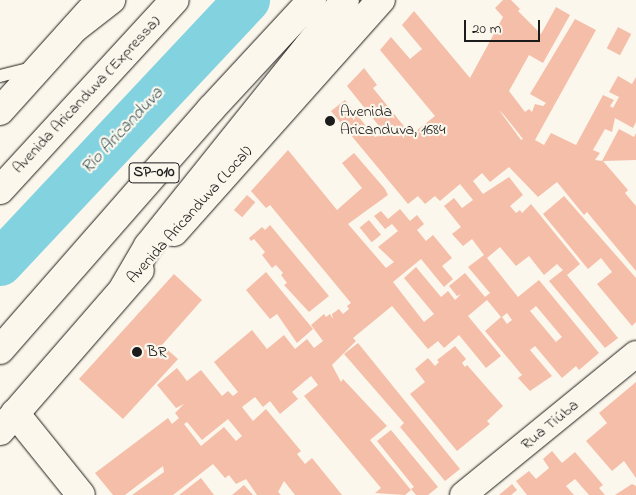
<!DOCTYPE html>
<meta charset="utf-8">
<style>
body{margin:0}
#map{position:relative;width:636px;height:495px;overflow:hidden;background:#fbf7ec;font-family:"Indie Flower",sans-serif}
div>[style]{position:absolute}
.river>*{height:46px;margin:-23px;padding:0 23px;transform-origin:23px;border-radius:23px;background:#83d2e0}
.building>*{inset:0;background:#f5bea9;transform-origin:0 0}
.roads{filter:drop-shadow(0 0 1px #1c1c1c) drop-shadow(0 0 1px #1c1c1c)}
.lane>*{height:12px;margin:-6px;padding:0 6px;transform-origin:6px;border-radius:6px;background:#fbf7ec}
.street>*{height:26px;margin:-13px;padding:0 13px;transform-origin:13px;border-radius:13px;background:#fbf7ec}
.secondary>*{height:28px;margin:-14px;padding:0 14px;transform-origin:14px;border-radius:14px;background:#fbf7ec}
.highway>*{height:28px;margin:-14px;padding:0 14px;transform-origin:14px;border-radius:14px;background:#fbf7ec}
.dots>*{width:14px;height:14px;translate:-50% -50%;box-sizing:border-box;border:2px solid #fbf7ec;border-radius:50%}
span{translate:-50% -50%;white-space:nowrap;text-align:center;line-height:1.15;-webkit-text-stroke:4.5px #fbf7ec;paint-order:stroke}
.shield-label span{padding:1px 4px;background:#fbf7ec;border:1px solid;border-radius:4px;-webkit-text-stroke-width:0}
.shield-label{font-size:15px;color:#1c1c1c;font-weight:700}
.street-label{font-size:16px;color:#1c1c1c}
.poi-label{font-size:16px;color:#1c1c1c}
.left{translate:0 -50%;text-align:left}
.water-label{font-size:18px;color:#405c61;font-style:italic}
.scale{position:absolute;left:464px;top:20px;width:76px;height:22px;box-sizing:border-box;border:2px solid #1c1c1c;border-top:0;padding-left:6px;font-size:15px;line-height:18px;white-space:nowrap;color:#1c1c1c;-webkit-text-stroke:4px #fbf7ec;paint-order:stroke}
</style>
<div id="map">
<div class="river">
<div style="left:0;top:263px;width:361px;rotate:-46.8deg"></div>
</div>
<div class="building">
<div style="clip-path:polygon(evenodd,503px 0,511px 0,520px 9px,518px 11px,541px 34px,556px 7px,570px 15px,543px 63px,529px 55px,509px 91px,525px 112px,529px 109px,532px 112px,535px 104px,543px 106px,546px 103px,530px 94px,575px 19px,596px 30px,535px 140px,544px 145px,551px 133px,576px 145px,603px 95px,614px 100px,610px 106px,613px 108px,619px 97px,609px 92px,618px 76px,632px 84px,636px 77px,636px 122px,633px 128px,615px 118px,612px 132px,605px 129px,593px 150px,600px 153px,595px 160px,602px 161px,619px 129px,634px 137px,636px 133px,636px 160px,603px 161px,628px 190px,625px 193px,636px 206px,636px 271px,587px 212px,584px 215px,557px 182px,538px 197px,509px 167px,490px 182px,482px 173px,473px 181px,483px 194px,509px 177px,523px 195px,510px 206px,516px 213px,520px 210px,522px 213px,531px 204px,580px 264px,567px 275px,618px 338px,605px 348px,549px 281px,563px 270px,557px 264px,544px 275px,529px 256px,516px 266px,500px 247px,487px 258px,518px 297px,539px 280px,599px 353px,579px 370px,576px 366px,562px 378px,535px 346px,530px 350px,552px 376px,530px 391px,518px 378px,522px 375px,485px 331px,501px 317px,487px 300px,468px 316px,501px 356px,486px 368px,459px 335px,444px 348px,438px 341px,428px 349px,392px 306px,353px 338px,356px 341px,332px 365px,341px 382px,343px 379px,387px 426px,370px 440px,411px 490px,405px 495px,375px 493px,381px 488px,304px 396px,318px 385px,311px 376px,292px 392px,298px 399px,280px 414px,270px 401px,263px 407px,255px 397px,242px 407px,253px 421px,266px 409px,301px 451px,297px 454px,305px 464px,312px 458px,342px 495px,295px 495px,284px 481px,278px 492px,281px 495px,257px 495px,246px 479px,236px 484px,229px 475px,225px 478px,213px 464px,173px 495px,132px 495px,164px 472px,163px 466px,125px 495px,113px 495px,95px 473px,168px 418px,172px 424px,179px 418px,175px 413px,184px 404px,176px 408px,157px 385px,171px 373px,177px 368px,187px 381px,201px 370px,222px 396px,228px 391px,233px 396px,238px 392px,214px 362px,252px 330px,267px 349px,284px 335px,295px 349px,307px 339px,314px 348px,323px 341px,311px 325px,324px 314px,326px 317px,330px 314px,333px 319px,332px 314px,339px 309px,343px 314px,349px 309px,347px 306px,351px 303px,270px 205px,266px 208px,251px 191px,288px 150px,337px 210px,362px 188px,342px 163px,354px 153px,385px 189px,388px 195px,348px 224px,386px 268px,394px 262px,378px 247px,398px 231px,392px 224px,385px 229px,374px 216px,381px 211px,388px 219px,400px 209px,410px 221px,417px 215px,424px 224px,417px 230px,426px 241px,433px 235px,452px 258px,442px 266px,453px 279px,444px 287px,421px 259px,393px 282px,424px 322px,434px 314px,404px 278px,416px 267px,441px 297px,448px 291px,455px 300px,461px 294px,457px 296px,449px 286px,465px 273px,485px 297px,490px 293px,468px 267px,484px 255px,472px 239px,463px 246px,452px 234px,461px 227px,444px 206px,454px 198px,462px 208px,473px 200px,460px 184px,440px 201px,435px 196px,425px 204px,418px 196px,408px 204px,331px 111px,345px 100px,375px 137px,383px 131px,347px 86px,364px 68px,377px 85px,373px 88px,411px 135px,435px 116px,380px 50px,391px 37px,410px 59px,422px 49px,402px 25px,414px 11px,470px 78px,503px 17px,495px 8px,503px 0,499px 110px,504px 115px,523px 139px,521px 140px,499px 110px,503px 0,536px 306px,562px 337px,556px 342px,530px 311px,536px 306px,503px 0,507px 313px,512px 320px,507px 324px,502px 317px,507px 313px,503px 0,228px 419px,242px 436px,236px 441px,224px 427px,201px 446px,184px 424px,187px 422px,202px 440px,228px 419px)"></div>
<div style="left:618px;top:27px;width:15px;height:24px;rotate:28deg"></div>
<div style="left:247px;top:195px;width:11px;height:20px;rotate:41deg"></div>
<div style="clip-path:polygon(564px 196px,636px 278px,636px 322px,632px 326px,597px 284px,612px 272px,601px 258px,588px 269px,543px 214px)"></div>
<div style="left:369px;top:220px;width:19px;height:12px;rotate:51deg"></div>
<div style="clip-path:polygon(270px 225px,329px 296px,309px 312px,284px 285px,287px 283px,281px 275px,283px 273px,276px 265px,272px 268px,262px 255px,265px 252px,254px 239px,251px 241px,249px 238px,262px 227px,265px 230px)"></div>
<div style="clip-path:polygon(266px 272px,313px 329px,297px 343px,277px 314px,270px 319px,246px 290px)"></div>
<div style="clip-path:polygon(174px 274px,202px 300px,162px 345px,178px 359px,123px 419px,79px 379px)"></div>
<div style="clip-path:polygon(358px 343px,460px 469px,445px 481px,400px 427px,404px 423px,344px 354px)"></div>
<div style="clip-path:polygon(455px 346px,466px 359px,462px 363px,465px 367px,467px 365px,503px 406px,487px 421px,490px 424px,457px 451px,410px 394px,425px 382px,415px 369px,428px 358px,435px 366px,439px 362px,437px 360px)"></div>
<div style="clip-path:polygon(636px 382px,636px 478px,624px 461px,612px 471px,586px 441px,607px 423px,599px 413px)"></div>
<div style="clip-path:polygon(391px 430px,438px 487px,428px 495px,416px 495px,411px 489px,414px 487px,377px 441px)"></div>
<div style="clip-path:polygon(552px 451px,562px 463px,575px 452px,603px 485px,599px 488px,605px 495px,589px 495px,575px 479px,566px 486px,574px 495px,527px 495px,516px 481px,529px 471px,536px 479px,549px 468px,543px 459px)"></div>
<div style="clip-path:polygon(201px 478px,214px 495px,179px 495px)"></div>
<div style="clip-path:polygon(512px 484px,517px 490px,511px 495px,499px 495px)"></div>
<div style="clip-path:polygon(632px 484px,636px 486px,636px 495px,615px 495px)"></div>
<div style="clip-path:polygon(244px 485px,253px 495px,232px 495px)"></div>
</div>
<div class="roads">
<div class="lane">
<div style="left:0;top:76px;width:34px;rotate:-14deg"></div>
</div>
<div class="street">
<div style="left:463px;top:495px;width:223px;rotate:-39.2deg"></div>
</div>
<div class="secondary">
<div style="left:0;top:111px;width:135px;rotate:-48deg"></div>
<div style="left:174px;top:232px;width:311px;rotate:-48.3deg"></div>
<div style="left:15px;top:413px;width:105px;rotate:51.2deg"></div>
<div style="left:0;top:431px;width:213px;rotate:-49deg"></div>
</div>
<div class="highway">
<div style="left:75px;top:28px;width:46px;rotate:-37.9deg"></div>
<div style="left:0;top:190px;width:258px;rotate:-47.4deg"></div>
<div style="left:124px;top:287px;width:48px;rotate:-59.7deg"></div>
<div style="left:148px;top:246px;width:315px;rotate:-51.3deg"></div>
<div style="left:0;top:350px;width:320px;rotate:-48.8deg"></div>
<div style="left:211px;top:109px;width:149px;rotate:-47.2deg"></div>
</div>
</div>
<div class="dots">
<div style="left:330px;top:121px;background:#1c1c1c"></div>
<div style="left:137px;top:352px;background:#1c1c1c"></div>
</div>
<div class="shield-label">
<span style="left:154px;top:173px">SP-010</span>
</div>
<div class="street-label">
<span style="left:87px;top:95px;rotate:-47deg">Avenida Aricanduva (Expressa)</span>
<span style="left:190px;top:215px;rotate:-48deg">Avenida Aricanduva (Local)</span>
<span style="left:550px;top:425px;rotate:-39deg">Rua Tiúba</span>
</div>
<div class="poi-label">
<span class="left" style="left:340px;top:121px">Avenida<br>Aricanduva, 1684</span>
<span class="left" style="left:147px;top:352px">BR</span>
</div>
<div class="water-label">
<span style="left:123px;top:131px;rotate:-47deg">Rio Aricanduva</span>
</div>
<div class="scale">20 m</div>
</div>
